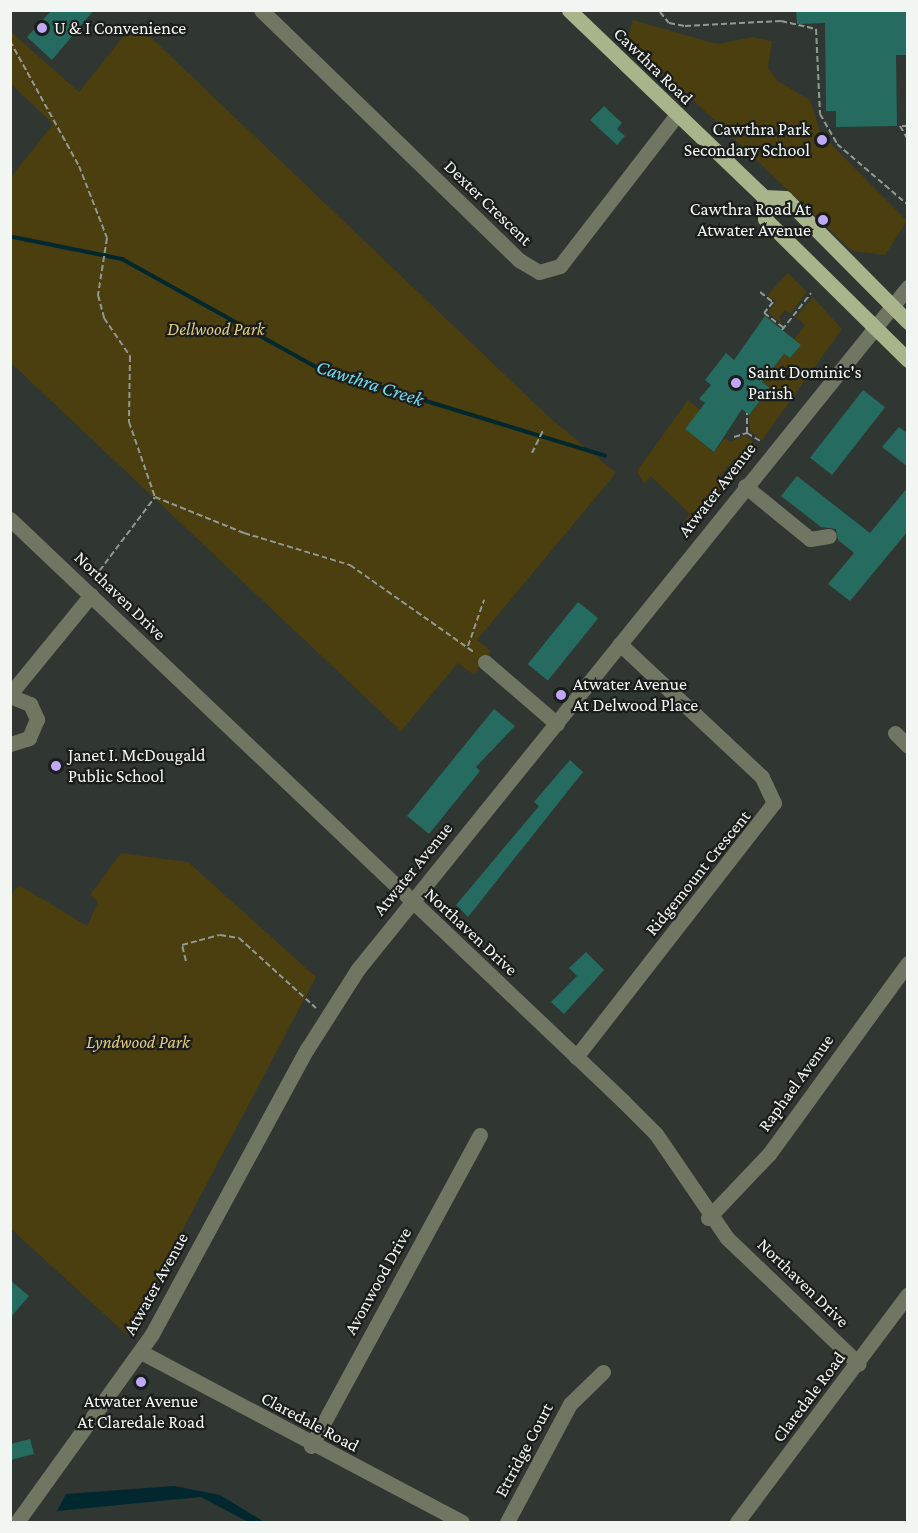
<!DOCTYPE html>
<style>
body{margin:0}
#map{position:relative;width:918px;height:1533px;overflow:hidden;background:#303631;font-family:"Crimson Pro",serif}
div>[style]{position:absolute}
.green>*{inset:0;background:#4b3e0f}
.water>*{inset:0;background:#01282e}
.stream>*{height:4px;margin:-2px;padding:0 2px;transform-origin:2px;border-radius:2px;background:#01282e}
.building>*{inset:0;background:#256b60;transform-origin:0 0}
.path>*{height:2px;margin-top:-1px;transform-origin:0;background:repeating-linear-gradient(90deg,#929893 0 6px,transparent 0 9px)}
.minor>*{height:15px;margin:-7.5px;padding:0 7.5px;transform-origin:7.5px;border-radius:7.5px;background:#6f7661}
.major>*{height:15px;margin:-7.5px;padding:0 7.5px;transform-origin:7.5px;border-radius:7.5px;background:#a8b58b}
.dots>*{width:16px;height:16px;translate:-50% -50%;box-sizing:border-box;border:3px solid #1a1d1b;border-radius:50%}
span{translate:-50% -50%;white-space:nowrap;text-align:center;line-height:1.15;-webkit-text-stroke:4.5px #1a1d1b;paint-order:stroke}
.poi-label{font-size:18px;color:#f1f6f2}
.left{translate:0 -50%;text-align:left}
.right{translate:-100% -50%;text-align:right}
.street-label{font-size:18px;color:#f1f6f2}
.park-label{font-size:18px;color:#e3cb7d;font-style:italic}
.water-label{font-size:20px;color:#70dbed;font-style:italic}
.frame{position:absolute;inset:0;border:12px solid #f1f6f2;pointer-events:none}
</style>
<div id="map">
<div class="green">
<div style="clip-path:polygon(633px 20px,717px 44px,753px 37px,772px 41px,768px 68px,778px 81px,810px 100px,821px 134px,907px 221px,885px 255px,852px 251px,628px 38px)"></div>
<div style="clip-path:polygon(135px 22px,549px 417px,616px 473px,477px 640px,491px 651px,474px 675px,458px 663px,401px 731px,11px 363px,11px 177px,53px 124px,11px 84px,10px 31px,79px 92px)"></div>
<div style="clip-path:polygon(788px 273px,807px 292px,790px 314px,785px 310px,779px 317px,782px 324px,768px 312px,776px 302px,767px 295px)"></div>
<div style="clip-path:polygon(813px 297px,842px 329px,762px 440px,750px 431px,749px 415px,770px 388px,762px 382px,784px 354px,790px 358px,801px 345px,794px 339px,805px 325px,796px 317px)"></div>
<div style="clip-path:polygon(688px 400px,700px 410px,685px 429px,714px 452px,725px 438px,730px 442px,746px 435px,758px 447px,744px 465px,735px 458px,719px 477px,727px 485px,694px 525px,683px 522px,690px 514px,651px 476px,644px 484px,637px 471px)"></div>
<div style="clip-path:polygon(121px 853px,188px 862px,316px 977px,127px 1335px,10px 1228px,11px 895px,19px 885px,87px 926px,98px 902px,90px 895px)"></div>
</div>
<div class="water">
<div style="clip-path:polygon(174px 1486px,220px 1495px,264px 1522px,248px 1522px,201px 1497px,57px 1511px,66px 1494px)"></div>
</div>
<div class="stream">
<div style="left:13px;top:237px;width:111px;rotate:11.4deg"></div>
<div style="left:122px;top:259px;width:224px;rotate:29.1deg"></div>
<div style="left:318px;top:368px;width:300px;rotate:17deg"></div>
</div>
<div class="building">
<div style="clip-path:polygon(52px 10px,94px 10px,52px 60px,27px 37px)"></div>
<div style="clip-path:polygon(796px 10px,908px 10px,908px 55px,896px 55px,897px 126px,836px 127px,836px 111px,826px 111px,825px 23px,797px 24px)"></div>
<div style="clip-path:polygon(604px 106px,622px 123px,617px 129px,625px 136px,617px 145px,590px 120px)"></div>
<div style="clip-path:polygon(765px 316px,801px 345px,790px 358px,784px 354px,762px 382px,770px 388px,749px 415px,742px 409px,714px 452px,685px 429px,705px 403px,699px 399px,711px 385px,705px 380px,726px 353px,734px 360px)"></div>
<div style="left:863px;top:390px;width:28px;height:86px;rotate:38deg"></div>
<div style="clip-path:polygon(899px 427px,908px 434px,908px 467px,882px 447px)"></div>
<div style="clip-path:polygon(797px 476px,870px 533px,908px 487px,908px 531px,850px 601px,828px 584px,854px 553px,838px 540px,836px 529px,821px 527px,781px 496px)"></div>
<div style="left:578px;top:602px;width:26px;height:80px;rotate:39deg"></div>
<div style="clip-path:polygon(494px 709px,515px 726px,476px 767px,480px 771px,429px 834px,407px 816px)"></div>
<div style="clip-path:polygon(570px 760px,583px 772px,468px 917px,456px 905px,539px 806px,534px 802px)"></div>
<div style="clip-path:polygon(586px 952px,604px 970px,564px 1014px,551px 1002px,577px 976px,569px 968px)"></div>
<div style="clip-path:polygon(10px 1280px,29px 1296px,10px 1318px)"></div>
<div style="clip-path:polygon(30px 1439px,34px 1454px,10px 1460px,10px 1444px)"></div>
</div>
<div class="path">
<div style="left:660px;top:12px;width:14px;rotate:51deg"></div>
<div style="left:669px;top:23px;width:16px;rotate:11deg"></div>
<div style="left:685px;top:26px;width:96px;rotate:-3deg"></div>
<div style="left:781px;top:21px;width:36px;rotate:13deg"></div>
<div style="left:816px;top:29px;width:85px;rotate:87.3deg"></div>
<div style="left:820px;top:114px;width:34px;rotate:60deg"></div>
<div style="left:837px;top:144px;width:94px;rotate:40.7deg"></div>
<div style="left:10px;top:41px;width:143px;rotate:61.1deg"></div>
<div style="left:79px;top:166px;width:77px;rotate:68.7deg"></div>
<div style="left:107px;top:238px;width:58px;rotate:99deg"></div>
<div style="left:98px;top:295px;width:24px;rotate:75deg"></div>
<div style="left:104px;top:318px;width:46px;rotate:55.6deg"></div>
<div style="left:130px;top:356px;width:66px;rotate:90.9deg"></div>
<div style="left:129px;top:422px;width:79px;rotate:70.9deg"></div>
<div style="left:155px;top:497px;width:96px;rotate:22deg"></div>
<div style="left:244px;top:533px;width:111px;rotate:16.8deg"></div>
<div style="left:350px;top:565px;width:151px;rotate:35.1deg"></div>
<div style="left:908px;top:126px;width:8px;rotate:180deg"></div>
<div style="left:900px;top:126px;width:16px;rotate:60deg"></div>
<div style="left:760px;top:292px;width:16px;rotate:38deg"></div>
<div style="left:773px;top:302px;width:14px;rotate:129deg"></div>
<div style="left:764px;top:313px;width:25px;rotate:37deg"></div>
<div style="left:782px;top:330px;width:47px;rotate:-51.9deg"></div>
<div style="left:747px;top:433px;width:17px;rotate:31deg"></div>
<div style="left:734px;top:437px;width:14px;rotate:-17deg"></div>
<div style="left:747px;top:433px;width:20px;rotate:-90deg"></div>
<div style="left:532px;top:453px;width:25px;rotate:-64deg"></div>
<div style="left:94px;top:578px;width:101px;rotate:-53deg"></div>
<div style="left:468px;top:646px;width:49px;rotate:-70.8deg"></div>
<div style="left:186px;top:961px;width:16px;rotate:-104deg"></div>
<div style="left:182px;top:945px;width:39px;rotate:-15deg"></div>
<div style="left:220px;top:935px;width:19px;rotate:9deg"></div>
<div style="left:239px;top:938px;width:104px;rotate:42.3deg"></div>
</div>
<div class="minor">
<div style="left:261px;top:10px;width:359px;rotate:44.1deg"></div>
<div style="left:519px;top:260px;width:23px;rotate:31deg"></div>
<div style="left:539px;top:272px;width:22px;rotate:-16deg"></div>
<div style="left:560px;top:266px;width:190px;rotate:-52.3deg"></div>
<div style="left:745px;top:486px;width:84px;rotate:39.2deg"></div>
<div style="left:810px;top:539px;width:19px;rotate:-9deg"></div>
<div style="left:10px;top:519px;width:845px;rotate:43.51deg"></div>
<div style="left:623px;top:1101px;width:47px;rotate:45deg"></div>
<div style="left:656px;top:1134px;width:126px;rotate:55.7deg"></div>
<div style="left:727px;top:1238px;width:182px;rotate:43.7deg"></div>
<div style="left:485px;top:662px;width:95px;rotate:40.7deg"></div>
<div style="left:10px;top:694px;width:128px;rotate:-50.7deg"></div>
<div style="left:10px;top:696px;width:22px;rotate:22deg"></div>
<div style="left:30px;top:704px;width:17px;rotate:65deg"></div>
<div style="left:37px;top:719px;width:21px;rotate:113deg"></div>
<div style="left:29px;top:738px;width:20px;rotate:162deg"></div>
<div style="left:895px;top:733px;width:18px;rotate:45deg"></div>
<div style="left:576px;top:1057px;width:322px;rotate:-52.1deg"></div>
<div style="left:774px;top:803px;width:29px;rotate:-115deg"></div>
<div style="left:762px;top:777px;width:195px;rotate:-136.9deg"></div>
<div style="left:708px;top:1218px;width:88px;rotate:-46.4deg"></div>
<div style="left:769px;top:1154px;width:236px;rotate:-54deg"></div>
<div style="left:141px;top:1352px;width:363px;rotate:27.9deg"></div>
<div style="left:311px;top:1446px;width:354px;rotate:-61.5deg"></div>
<div style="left:17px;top:1522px;width:231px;rotate:-54.3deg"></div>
<div style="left:152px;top:1334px;width:324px;rotate:-61.5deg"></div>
<div style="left:307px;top:1049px;width:95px;rotate:-57.5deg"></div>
<div style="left:358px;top:969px;width:876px;rotate:-51.12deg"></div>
<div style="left:507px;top:1522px;width:134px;rotate:-61.9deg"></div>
<div style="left:570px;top:1404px;width:46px;rotate:-44.1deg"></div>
<div style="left:737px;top:1522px;width:285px;rotate:-53.1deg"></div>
</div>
<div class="major">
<div style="left:569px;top:10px;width:270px;rotate:43.8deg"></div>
<div style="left:764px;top:197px;width:21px;rotate:3deg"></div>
<div style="left:785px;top:198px;width:175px;rotate:45.2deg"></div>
<div style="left:764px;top:197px;width:22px;rotate:87deg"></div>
<div style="left:765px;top:219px;width:201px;rotate:44.6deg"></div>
</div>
<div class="dots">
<div style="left:42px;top:28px;background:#bfa9f4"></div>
<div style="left:822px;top:140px;background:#bfa9f4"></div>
<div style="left:823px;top:220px;background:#bfa9f4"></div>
<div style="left:736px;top:383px;background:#bfa9f4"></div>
<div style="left:561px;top:695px;background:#bfa9f4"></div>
<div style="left:56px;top:766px;background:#bfa9f4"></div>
<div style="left:141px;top:1382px;background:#bfa9f4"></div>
</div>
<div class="poi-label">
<span class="left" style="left:54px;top:28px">U &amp; I Convenience</span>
<span class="right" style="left:810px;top:140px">Cawthra Park<br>Secondary School</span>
<span class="right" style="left:811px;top:220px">Cawthra Road At<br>Atwater Avenue</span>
<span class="left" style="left:748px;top:383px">Saint Dominic's<br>Parish</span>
<span class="left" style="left:573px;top:695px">Atwater Avenue<br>At Delwood Place</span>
<span class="left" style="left:68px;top:766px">Janet I. McDougald<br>Public School</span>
<span style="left:141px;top:1412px">Atwater Avenue<br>At Claredale Road</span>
</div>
<div class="street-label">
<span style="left:653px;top:66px;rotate:44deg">Cawthra Road</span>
<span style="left:488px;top:203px;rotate:44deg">Dexter Crescent</span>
<span style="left:717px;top:490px;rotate:-52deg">Atwater Avenue</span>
<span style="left:120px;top:596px;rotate:44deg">Northaven Drive</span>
<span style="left:413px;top:869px;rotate:-51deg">Atwater Avenue</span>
<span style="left:698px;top:873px;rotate:-51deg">Ridgemount Crescent</span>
<span style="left:471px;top:932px;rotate:43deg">Northaven Drive</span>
<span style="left:796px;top:1083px;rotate:-54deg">Raphael Avenue</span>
<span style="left:378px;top:1281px;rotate:-61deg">Avonwood Drive</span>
<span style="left:803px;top:1283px;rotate:44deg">Northaven Drive</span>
<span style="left:156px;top:1284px;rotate:-61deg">Atwater Avenue</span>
<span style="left:809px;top:1397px;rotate:-53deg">Claredale Road</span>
<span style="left:310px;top:1422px;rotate:28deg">Claredale Road</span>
<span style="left:524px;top:1450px;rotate:-62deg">Ettridge Court</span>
</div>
<div class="park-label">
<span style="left:216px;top:329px">Dellwood Park</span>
<span style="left:138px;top:1042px">Lyndwood Park</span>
</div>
<div class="water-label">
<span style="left:370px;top:383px;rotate:18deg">Cawthra Creek</span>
</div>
<div class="frame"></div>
</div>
